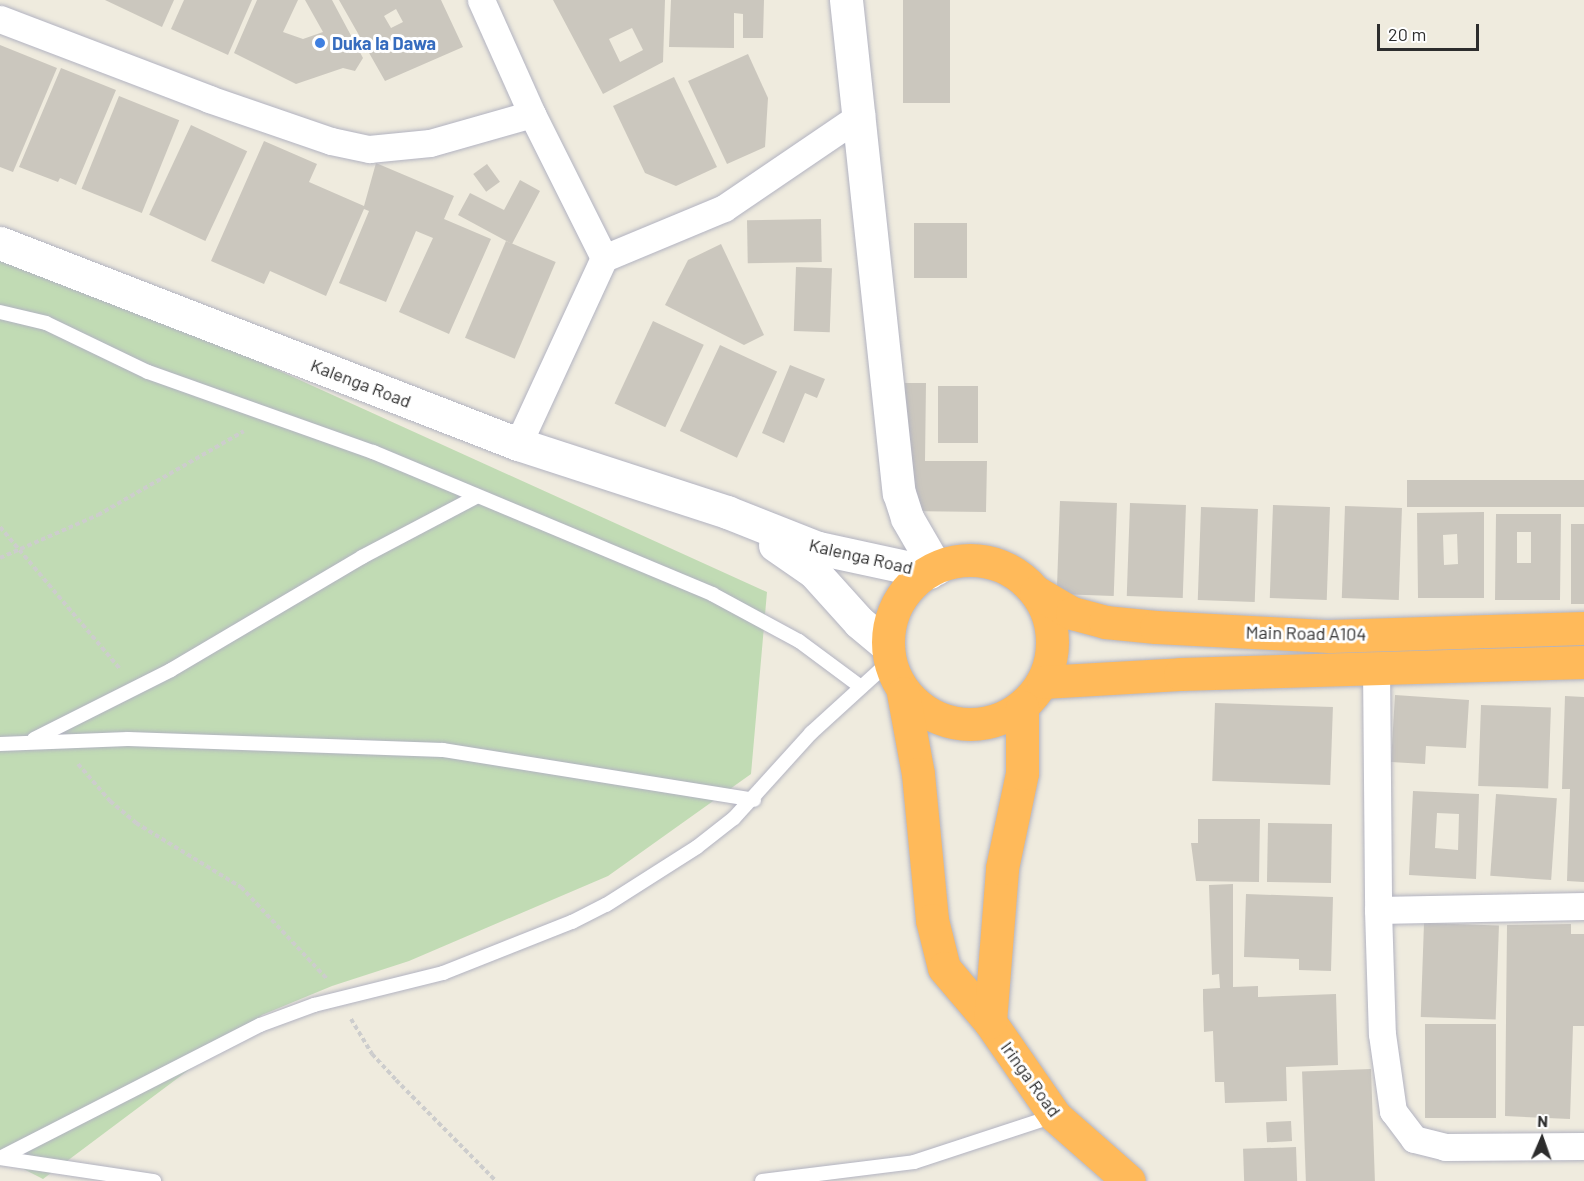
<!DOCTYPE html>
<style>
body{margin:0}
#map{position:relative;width:1584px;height:1181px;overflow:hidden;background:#efebde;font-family:Barlow,sans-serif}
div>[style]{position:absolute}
.cemetery>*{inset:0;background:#c1dbb4}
.building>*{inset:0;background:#cbc7be;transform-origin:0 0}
.path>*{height:4px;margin-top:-2px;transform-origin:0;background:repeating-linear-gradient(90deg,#cdcdcd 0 4.5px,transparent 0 7.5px)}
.roads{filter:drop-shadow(0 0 2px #b2b3c1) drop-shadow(0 0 2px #b2b3c1)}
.lane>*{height:14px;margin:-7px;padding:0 7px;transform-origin:7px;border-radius:7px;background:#fff}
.street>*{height:27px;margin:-13.5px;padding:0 13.5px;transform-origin:13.5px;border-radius:13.5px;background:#fff}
.secondary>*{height:33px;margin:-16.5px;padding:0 16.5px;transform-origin:16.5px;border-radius:16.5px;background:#fff}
.highway>*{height:33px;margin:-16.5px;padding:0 16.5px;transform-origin:16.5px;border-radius:16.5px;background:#ffba5a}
.highway>.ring{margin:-16.5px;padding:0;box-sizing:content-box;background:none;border:33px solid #ffba5a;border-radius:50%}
.dots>*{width:16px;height:16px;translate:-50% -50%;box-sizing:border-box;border:3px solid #fff;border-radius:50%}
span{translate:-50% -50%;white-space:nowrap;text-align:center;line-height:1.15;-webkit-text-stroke:6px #fff;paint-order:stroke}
.shop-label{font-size:18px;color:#366cbe;font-weight:700}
.left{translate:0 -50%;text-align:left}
.street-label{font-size:18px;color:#2d2d2d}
.north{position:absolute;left:1512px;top:1109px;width:60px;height:60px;-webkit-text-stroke:4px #fff;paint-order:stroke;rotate:2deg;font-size:16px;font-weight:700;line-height:24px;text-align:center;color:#2d2d2d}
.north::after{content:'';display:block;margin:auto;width:21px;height:27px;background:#2d2d2d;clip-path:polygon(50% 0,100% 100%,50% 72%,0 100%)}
.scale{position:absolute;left:1377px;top:24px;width:102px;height:27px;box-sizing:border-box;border:3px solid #2d2d2d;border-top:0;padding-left:8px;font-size:18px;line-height:21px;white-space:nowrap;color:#2d2d2d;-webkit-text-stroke:4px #fff;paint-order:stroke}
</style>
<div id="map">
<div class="cemetery">
<div style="clip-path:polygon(0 244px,767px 592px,751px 774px,608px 876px,409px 961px,332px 986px,262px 1015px,43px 1179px,0 1157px)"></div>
</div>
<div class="building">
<div style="clip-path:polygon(105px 0,174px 0,162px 27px)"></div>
<div style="clip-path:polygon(184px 0,252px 0,228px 55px,171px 29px)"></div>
<div style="clip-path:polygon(257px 0,298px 0,283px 32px,303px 39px,323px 32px,305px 0,332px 0,363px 58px,355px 71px,343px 68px,296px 84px,234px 53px)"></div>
<div style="clip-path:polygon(evenodd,339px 0,441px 0,463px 47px,385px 81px,339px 0,396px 9px,403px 22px,391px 28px,384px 16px,396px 9px)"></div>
<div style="clip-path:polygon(evenodd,553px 0,665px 0,663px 62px,603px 94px,553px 0,632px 28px,643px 50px,620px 62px,609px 39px,632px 28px)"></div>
<div style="clip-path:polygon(671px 0,764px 0,763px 38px,743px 38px,743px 14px,734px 13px,734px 48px,669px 47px)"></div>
<div style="left:903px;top:0;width:47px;height:103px"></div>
<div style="clip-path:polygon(0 45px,57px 68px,13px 172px,0 167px)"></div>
<div style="clip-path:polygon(748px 54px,768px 98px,765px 147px,727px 164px,688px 81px)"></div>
<div style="clip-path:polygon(61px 68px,116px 90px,76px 185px,60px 178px,58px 182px,19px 167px)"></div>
<div style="clip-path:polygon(674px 77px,717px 167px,676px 186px,645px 173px,613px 106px)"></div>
<div style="left:119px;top:96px;width:65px;height:100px;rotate:22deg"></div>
<div style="left:191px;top:125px;width:62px;height:99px;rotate:25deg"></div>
<div style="clip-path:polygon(264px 141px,317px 164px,309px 182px,364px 206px,376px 163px,454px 196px,444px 219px,491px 239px,449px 334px,399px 312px,433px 238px,416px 231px,386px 302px,339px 283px,369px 211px,364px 209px,326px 296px,270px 271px,264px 284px,211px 261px)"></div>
<div style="left:487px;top:164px;width:22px;height:17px;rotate:54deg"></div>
<div style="clip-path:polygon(520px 180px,540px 191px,512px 244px,458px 215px,470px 193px,504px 210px)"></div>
<div style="left:821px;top:219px;width:43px;height:74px;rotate:89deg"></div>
<div style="left:914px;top:223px;width:53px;height:55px"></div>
<div style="left:506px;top:241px;width:54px;height:105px;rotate:23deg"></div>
<div style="clip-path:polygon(721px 244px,764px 335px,744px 345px,665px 305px,688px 260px)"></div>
<div style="left:796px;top:267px;width:36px;height:64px;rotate:2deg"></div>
<div style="left:653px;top:321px;width:56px;height:91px;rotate:25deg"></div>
<div style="left:720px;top:345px;width:63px;height:95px;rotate:25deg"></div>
<div style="clip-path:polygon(790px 365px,825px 379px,817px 398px,805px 393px,784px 443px,762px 433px)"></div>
<div style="clip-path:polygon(905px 383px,926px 383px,925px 461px,987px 461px,986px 512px,904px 511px)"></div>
<div style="left:938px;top:386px;width:40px;height:57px"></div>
<div style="left:1407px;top:480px;width:177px;height:27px"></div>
<div style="left:1060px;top:501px;width:57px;height:93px;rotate:2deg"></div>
<div style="left:1130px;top:503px;width:56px;height:93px;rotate:2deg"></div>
<div style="left:1273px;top:505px;width:57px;height:93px;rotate:2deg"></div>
<div style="left:1345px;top:506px;width:57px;height:92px;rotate:2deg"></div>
<div style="left:1201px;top:507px;width:57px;height:93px;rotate:2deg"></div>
<div style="clip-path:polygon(evenodd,1484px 512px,1484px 598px,1418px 598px,1417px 513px,1484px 512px,1457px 534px,1458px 564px,1444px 565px,1443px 535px,1457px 534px)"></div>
<div style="clip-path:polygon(evenodd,1496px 514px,1561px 514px,1560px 600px,1495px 600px,1496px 514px,1517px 532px,1531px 532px,1531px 563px,1517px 563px,1517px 532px)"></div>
<div style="left:1571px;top:524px;width:13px;height:80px"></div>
<div style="clip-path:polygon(1395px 695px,1469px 700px,1466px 748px,1426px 746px,1425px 764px,1391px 762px)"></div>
<div style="clip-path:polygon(1565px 696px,1584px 697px,1584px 882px,1567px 881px,1570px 789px,1562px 789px)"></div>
<div style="left:1215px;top:703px;width:118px;height:78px;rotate:2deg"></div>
<div style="left:1481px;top:705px;width:70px;height:81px;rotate:2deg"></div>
<div style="clip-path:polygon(evenodd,1413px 791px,1479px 794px,1476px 879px,1409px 875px,1413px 791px,1437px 813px,1459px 814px,1458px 850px,1435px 848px,1437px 813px)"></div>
<div style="left:1496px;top:794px;width:61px;height:82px;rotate:4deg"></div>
<div style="clip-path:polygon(1198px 819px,1260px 819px,1259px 882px,1196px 881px,1191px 843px,1198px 843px)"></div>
<div style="left:1268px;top:823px;width:64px;height:59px;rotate:1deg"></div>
<div style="clip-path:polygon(1233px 884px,1233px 987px,1258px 986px,1258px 997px,1336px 994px,1338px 1065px,1286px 1067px,1287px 1101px,1225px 1103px,1224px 1082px,1215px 1082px,1213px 1031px,1204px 1032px,1203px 999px,1203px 989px,1220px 988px,1219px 974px,1212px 975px,1209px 885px)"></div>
<div style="clip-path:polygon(1246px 894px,1333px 897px,1331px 971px,1299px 970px,1299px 959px,1244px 957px)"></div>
<div style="left:1424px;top:923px;width:75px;height:94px;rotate:2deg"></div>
<div style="clip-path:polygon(1571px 924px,1571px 934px,1584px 934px,1584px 1026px,1573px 1026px,1570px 1119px,1505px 1116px,1507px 925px)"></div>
<div style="left:1425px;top:1024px;width:71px;height:94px"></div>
<div style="left:1371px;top:1069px;width:112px;height:69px;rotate:88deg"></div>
<div style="left:1291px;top:1121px;width:20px;height:25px;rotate:87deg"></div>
<div style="left:1296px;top:1147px;width:34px;height:53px;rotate:88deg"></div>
</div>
<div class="path">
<div style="left:0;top:527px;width:186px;rotate:49.8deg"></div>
<div style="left:0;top:558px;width:107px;rotate:-23.7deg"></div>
<div style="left:98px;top:515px;width:168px;rotate:-29.9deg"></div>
<div style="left:78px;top:764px;width:49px;rotate:49.1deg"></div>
<div style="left:110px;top:801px;width:34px;rotate:40deg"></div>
<div style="left:136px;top:823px;width:123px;rotate:31.4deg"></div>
<div style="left:241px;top:887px;width:126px;rotate:46.9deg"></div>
<div style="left:351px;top:1019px;width:41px;rotate:59deg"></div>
<div style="left:372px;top:1054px;width:35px;rotate:47deg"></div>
<div style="left:396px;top:1080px;width:142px;rotate:45.3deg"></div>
</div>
<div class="roads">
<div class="lane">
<div style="left:0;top:312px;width:47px;rotate:13.4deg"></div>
<div style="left:46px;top:323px;width:113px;rotate:25.7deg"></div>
<div style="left:148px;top:372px;width:239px;rotate:19.6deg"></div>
<div style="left:373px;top:452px;width:368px;rotate:22.7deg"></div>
<div style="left:712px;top:594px;width:99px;rotate:28.4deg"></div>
<div style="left:799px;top:641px;width:77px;rotate:36.6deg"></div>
<div style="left:34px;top:739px;width:153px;rotate:-26.7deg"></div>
<div style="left:171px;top:670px;width:222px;rotate:-30.6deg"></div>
<div style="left:362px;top:557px;width:129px;rotate:-27.8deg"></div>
<div style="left:0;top:744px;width:128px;rotate:-2.2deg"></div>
<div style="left:128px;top:739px;width:315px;rotate:2deg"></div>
<div style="left:443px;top:750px;width:315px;rotate:9.1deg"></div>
<div style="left:0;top:1158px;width:292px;rotate:-27.1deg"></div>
<div style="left:260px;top:1025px;width:58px;rotate:-20.3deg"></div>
<div style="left:314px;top:1005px;width:133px;rotate:-13.9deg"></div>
<div style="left:443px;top:973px;width:139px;rotate:-21.6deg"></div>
<div style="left:572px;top:922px;width:38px;rotate:-27deg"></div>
<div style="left:606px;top:905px;width:108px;rotate:-32.5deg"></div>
<div style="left:697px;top:847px;width:47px;rotate:-38.1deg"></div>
<div style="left:734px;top:818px;width:115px;rotate:-47.8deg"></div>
<div style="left:811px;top:733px;width:104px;rotate:-42.3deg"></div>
<div style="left:0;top:1158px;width:156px;rotate:8.5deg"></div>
<div style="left:762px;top:1181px;width:153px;rotate:-7.1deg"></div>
<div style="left:914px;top:1162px;width:147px;rotate:-18.2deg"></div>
</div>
<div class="street">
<div style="left:481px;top:0;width:125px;rotate:65.9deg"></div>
<div style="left:532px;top:114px;width:161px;rotate:63.4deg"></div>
<div style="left:0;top:19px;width:224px;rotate:20.9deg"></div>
<div style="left:209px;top:99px;width:129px;rotate:19deg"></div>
<div style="left:331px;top:141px;width:39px;rotate:12deg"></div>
<div style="left:369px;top:149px;width:61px;rotate:-5.6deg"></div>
<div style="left:430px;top:143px;width:106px;rotate:-15.9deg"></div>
<div style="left:518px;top:444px;width:205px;rotate:-65.2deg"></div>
<div style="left:604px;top:258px;width:130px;rotate:-22.6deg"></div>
<div style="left:724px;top:208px;width:166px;rotate:-34.2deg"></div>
<div style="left:1376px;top:666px;width:244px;rotate:89.5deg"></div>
<div style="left:1378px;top:910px;width:124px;rotate:88.2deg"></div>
<div style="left:1382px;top:1034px;width:78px;rotate:81.9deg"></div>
<div style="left:1393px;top:1111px;width:35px;rotate:53deg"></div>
<div style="left:1414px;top:1139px;width:32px;rotate:14deg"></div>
<div style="left:1445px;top:1147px;width:139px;rotate:-0.4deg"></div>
<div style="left:1378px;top:910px;width:206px;rotate:-1.1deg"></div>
</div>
<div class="secondary">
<div style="left:846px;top:0;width:496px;rotate:83.9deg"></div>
<div style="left:899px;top:493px;width:26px;rotate:72deg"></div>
<div style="left:907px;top:518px;width:58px;rotate:59.9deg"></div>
<div style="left:0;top:243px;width:556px;rotate:21.21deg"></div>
<div style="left:518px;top:444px;width:220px;rotate:18deg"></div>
<div style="left:727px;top:512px;width:98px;rotate:21.6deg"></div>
<div style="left:818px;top:548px;width:114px;rotate:12.2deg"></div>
<div style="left:775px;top:545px;width:47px;rotate:34.7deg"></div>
<div style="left:814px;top:572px;width:67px;rotate:48deg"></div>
<div style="left:859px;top:622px;width:38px;rotate:40deg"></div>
</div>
<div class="highway">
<div class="ring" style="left:888px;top:560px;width:131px;height:131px"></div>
<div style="left:1036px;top:592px;width:42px;rotate:30.3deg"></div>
<div style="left:1072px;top:613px;width:34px;rotate:15deg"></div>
<div style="left:1105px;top:622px;width:51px;rotate:5.6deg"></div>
<div style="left:1156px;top:627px;width:174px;rotate:3deg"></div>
<div style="left:1330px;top:636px;width:254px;rotate:-1.8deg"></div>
<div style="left:1043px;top:682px;width:137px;rotate:-3.3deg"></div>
<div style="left:1180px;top:674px;width:404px;rotate:-1.7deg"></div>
<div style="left:903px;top:693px;width:82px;rotate:79.5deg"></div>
<div style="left:918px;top:774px;width:147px;rotate:84.5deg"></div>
<div style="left:932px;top:920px;width:49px;rotate:76deg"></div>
<div style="left:944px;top:968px;width:71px;rotate:49.6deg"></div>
<div style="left:990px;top:1022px;width:114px;rotate:55.3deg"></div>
<div style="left:1055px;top:1116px;width:98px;rotate:41.3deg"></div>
<div style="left:990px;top:1022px;width:154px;rotate:-85.5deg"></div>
<div style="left:1002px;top:868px;width:97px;rotate:-78.1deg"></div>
<div style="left:1022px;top:773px;width:66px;rotate:-90deg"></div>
</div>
</div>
<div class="dots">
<div style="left:320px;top:43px;background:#3f7fe0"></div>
</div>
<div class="shop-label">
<span class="left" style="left:332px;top:43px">Duka la Dawa</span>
</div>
<div class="street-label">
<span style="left:361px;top:383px;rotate:21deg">Kalenga Road</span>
<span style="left:861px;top:556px;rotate:13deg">Kalenga Road</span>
<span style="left:1306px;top:633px;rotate:1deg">Main Road A104</span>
<span style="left:1031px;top:1079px;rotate:54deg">Iringa Road</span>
</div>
<div class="north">N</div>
<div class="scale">20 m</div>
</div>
